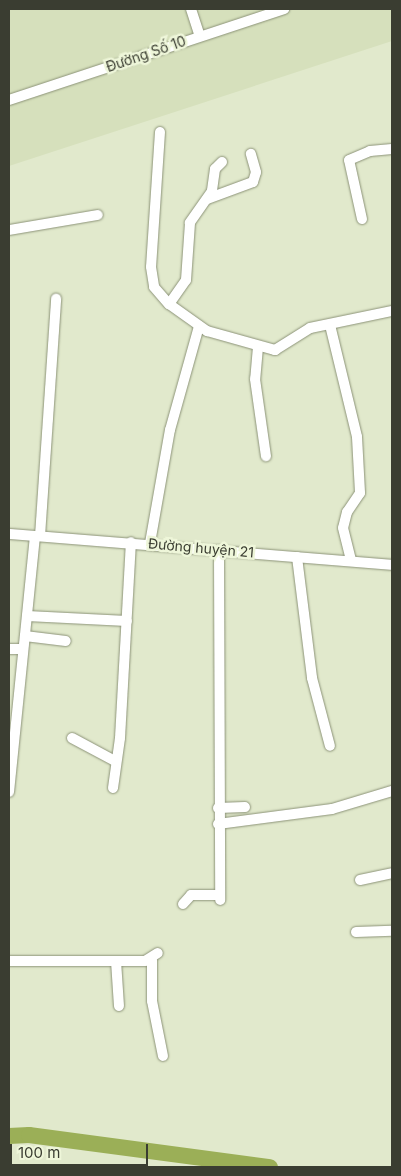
<!DOCTYPE html>
<meta charset="utf-8">
<style>
body{margin:0}
#map{position:relative;width:401px;height:1176px;overflow:hidden;background:#e1e9cc;font-family:Inter,sans-serif}
div>[style]{position:absolute}
.built>*{inset:0;background:#d6e0bc}
.river>*{height:16px;margin:-8px;padding:0 8px;transform-origin:8px;border-radius:8px;background:#9baf57}
.roads{filter:drop-shadow(0 0 1px #8c9378) drop-shadow(0 0 1px #8c9378)}
.minor>*{height:10px;margin:-5px;padding:0 5px;transform-origin:5px;border-radius:5px;background:#fff}
span{translate:-50% -50%;white-space:nowrap;text-align:center;line-height:1.15;-webkit-text-stroke:5px #eef6d9;paint-order:stroke}
.street-label{font-size:14px;color:#3a3d31}
.frame{position:absolute;inset:0;border:10px solid #3a3d31;pointer-events:none}
.scale{position:absolute;left:10px;top:1144px;width:138px;height:22px;box-sizing:border-box;border:2px solid #3a3d31;border-top:0;padding-left:6px;font-size:15px;line-height:18px;white-space:nowrap;color:#3a3d31;-webkit-text-stroke:4px #eef6d9;paint-order:stroke}
</style>
<div id="map">
<div class="built">
<div style="clip-path:polygon(9px 9px,392px 9px,392px 41px,9px 166px)"></div>
</div>
<div class="river">
<div style="left:9px;top:1136px;width:20px;rotate:-3deg"></div>
<div style="left:29px;top:1135px;width:243px;rotate:7.6deg"></div>
</div>
<div class="roads">
<div class="minor">
<div style="left:191px;top:9px;width:28px;rotate:72deg"></div>
<div style="left:9px;top:100px;width:290px;rotate:-18.3deg"></div>
<div style="left:160px;top:132px;width:135px;rotate:93.8deg"></div>
<div style="left:151px;top:267px;width:20px;rotate:81deg"></div>
<div style="left:154px;top:287px;width:23px;rotate:49deg"></div>
<div style="left:222px;top:162px;width:10px;rotate:135deg"></div>
<div style="left:215px;top:169px;width:22px;rotate:98deg"></div>
<div style="left:212px;top:191px;width:39px;rotate:125deg"></div>
<div style="left:190px;top:223px;width:57px;rotate:94deg"></div>
<div style="left:186px;top:280px;width:29px;rotate:125deg"></div>
<div style="left:169px;top:304px;width:47px;rotate:35.4deg"></div>
<div style="left:207px;top:331px;width:71px;rotate:15.6deg"></div>
<div style="left:275px;top:350px;width:41px;rotate:-32.2deg"></div>
<div style="left:310px;top:328px;width:84px;rotate:-11.7deg"></div>
<div style="left:207px;top:199px;width:49px;rotate:-20.3deg"></div>
<div style="left:253px;top:182px;width:10px;rotate:-73deg"></div>
<div style="left:256px;top:172px;width:19px;rotate:-106deg"></div>
<div style="left:362px;top:219px;width:60px;rotate:-102.4deg"></div>
<div style="left:349px;top:160px;width:23px;rotate:-23deg"></div>
<div style="left:370px;top:151px;width:22px;rotate:-5deg"></div>
<div style="left:9px;top:230px;width:90px;rotate:-9.6deg"></div>
<div style="left:330px;top:325px;width:115px;rotate:76.4deg"></div>
<div style="left:357px;top:437px;width:56px;rotate:86.9deg"></div>
<div style="left:360px;top:493px;width:23px;rotate:124deg"></div>
<div style="left:347px;top:512px;width:16px;rotate:104deg"></div>
<div style="left:343px;top:528px;width:34px;rotate:76deg"></div>
<div style="left:258px;top:347px;width:32px;rotate:95deg"></div>
<div style="left:255px;top:379px;width:78px;rotate:81.9deg"></div>
<div style="left:9px;top:534px;width:384px;rotate:4.6deg"></div>
<div style="left:40px;top:536px;width:238px;rotate:-86.1deg"></div>
<div style="left:150px;top:543px;width:115px;rotate:-80deg"></div>
<div style="left:170px;top:430px;width:108px;rotate:-74.4deg"></div>
<div style="left:219px;top:550px;width:350px;rotate:89.8deg"></div>
<div style="left:297px;top:557px;width:122px;rotate:82.9deg"></div>
<div style="left:312px;top:678px;width:70px;rotate:75.2deg"></div>
<div style="left:27px;top:616px;width:100px;rotate:2.9deg"></div>
<div style="left:25px;top:636px;width:41px;rotate:7deg"></div>
<div style="left:9px;top:649px;width:14px"></div>
<div style="left:72px;top:738px;width:49px;rotate:28.1deg"></div>
<div style="left:113px;top:788px;width:50px;rotate:-82deg"></div>
<div style="left:120px;top:738px;width:196px;rotate:-86.8deg"></div>
<div style="left:9px;top:792px;width:257px;rotate:-84.2deg"></div>
<div style="left:218px;top:808px;width:27px;rotate:-2deg"></div>
<div style="left:218px;top:824px;width:115px;rotate:-7.5deg"></div>
<div style="left:332px;top:809px;width:63px;rotate:-16.7deg"></div>
<div style="left:360px;top:880px;width:33px;rotate:-12deg"></div>
<div style="left:183px;top:904px;width:12px;rotate:-48deg"></div>
<div style="left:191px;top:895px;width:28px"></div>
<div style="left:356px;top:932px;width:36px;rotate:-2deg"></div>
<div style="left:152px;top:960px;width:41px;rotate:90deg"></div>
<div style="left:152px;top:1001px;width:56px;rotate:78.7deg"></div>
<div style="left:9px;top:961px;width:136px"></div>
<div style="left:145px;top:961px;width:15px;rotate:-32deg"></div>
<div style="left:116px;top:961px;width:45px;rotate:86.2deg"></div>
</div>
</div>
<div class="street-label">
<span style="left:146px;top:54px;rotate:-19deg">Đường Số 10</span>
<span style="left:201px;top:548px;rotate:5deg">Đường huyện 21</span>
</div>
<div class="frame"></div>
<div class="scale">100 m</div>
</div>
